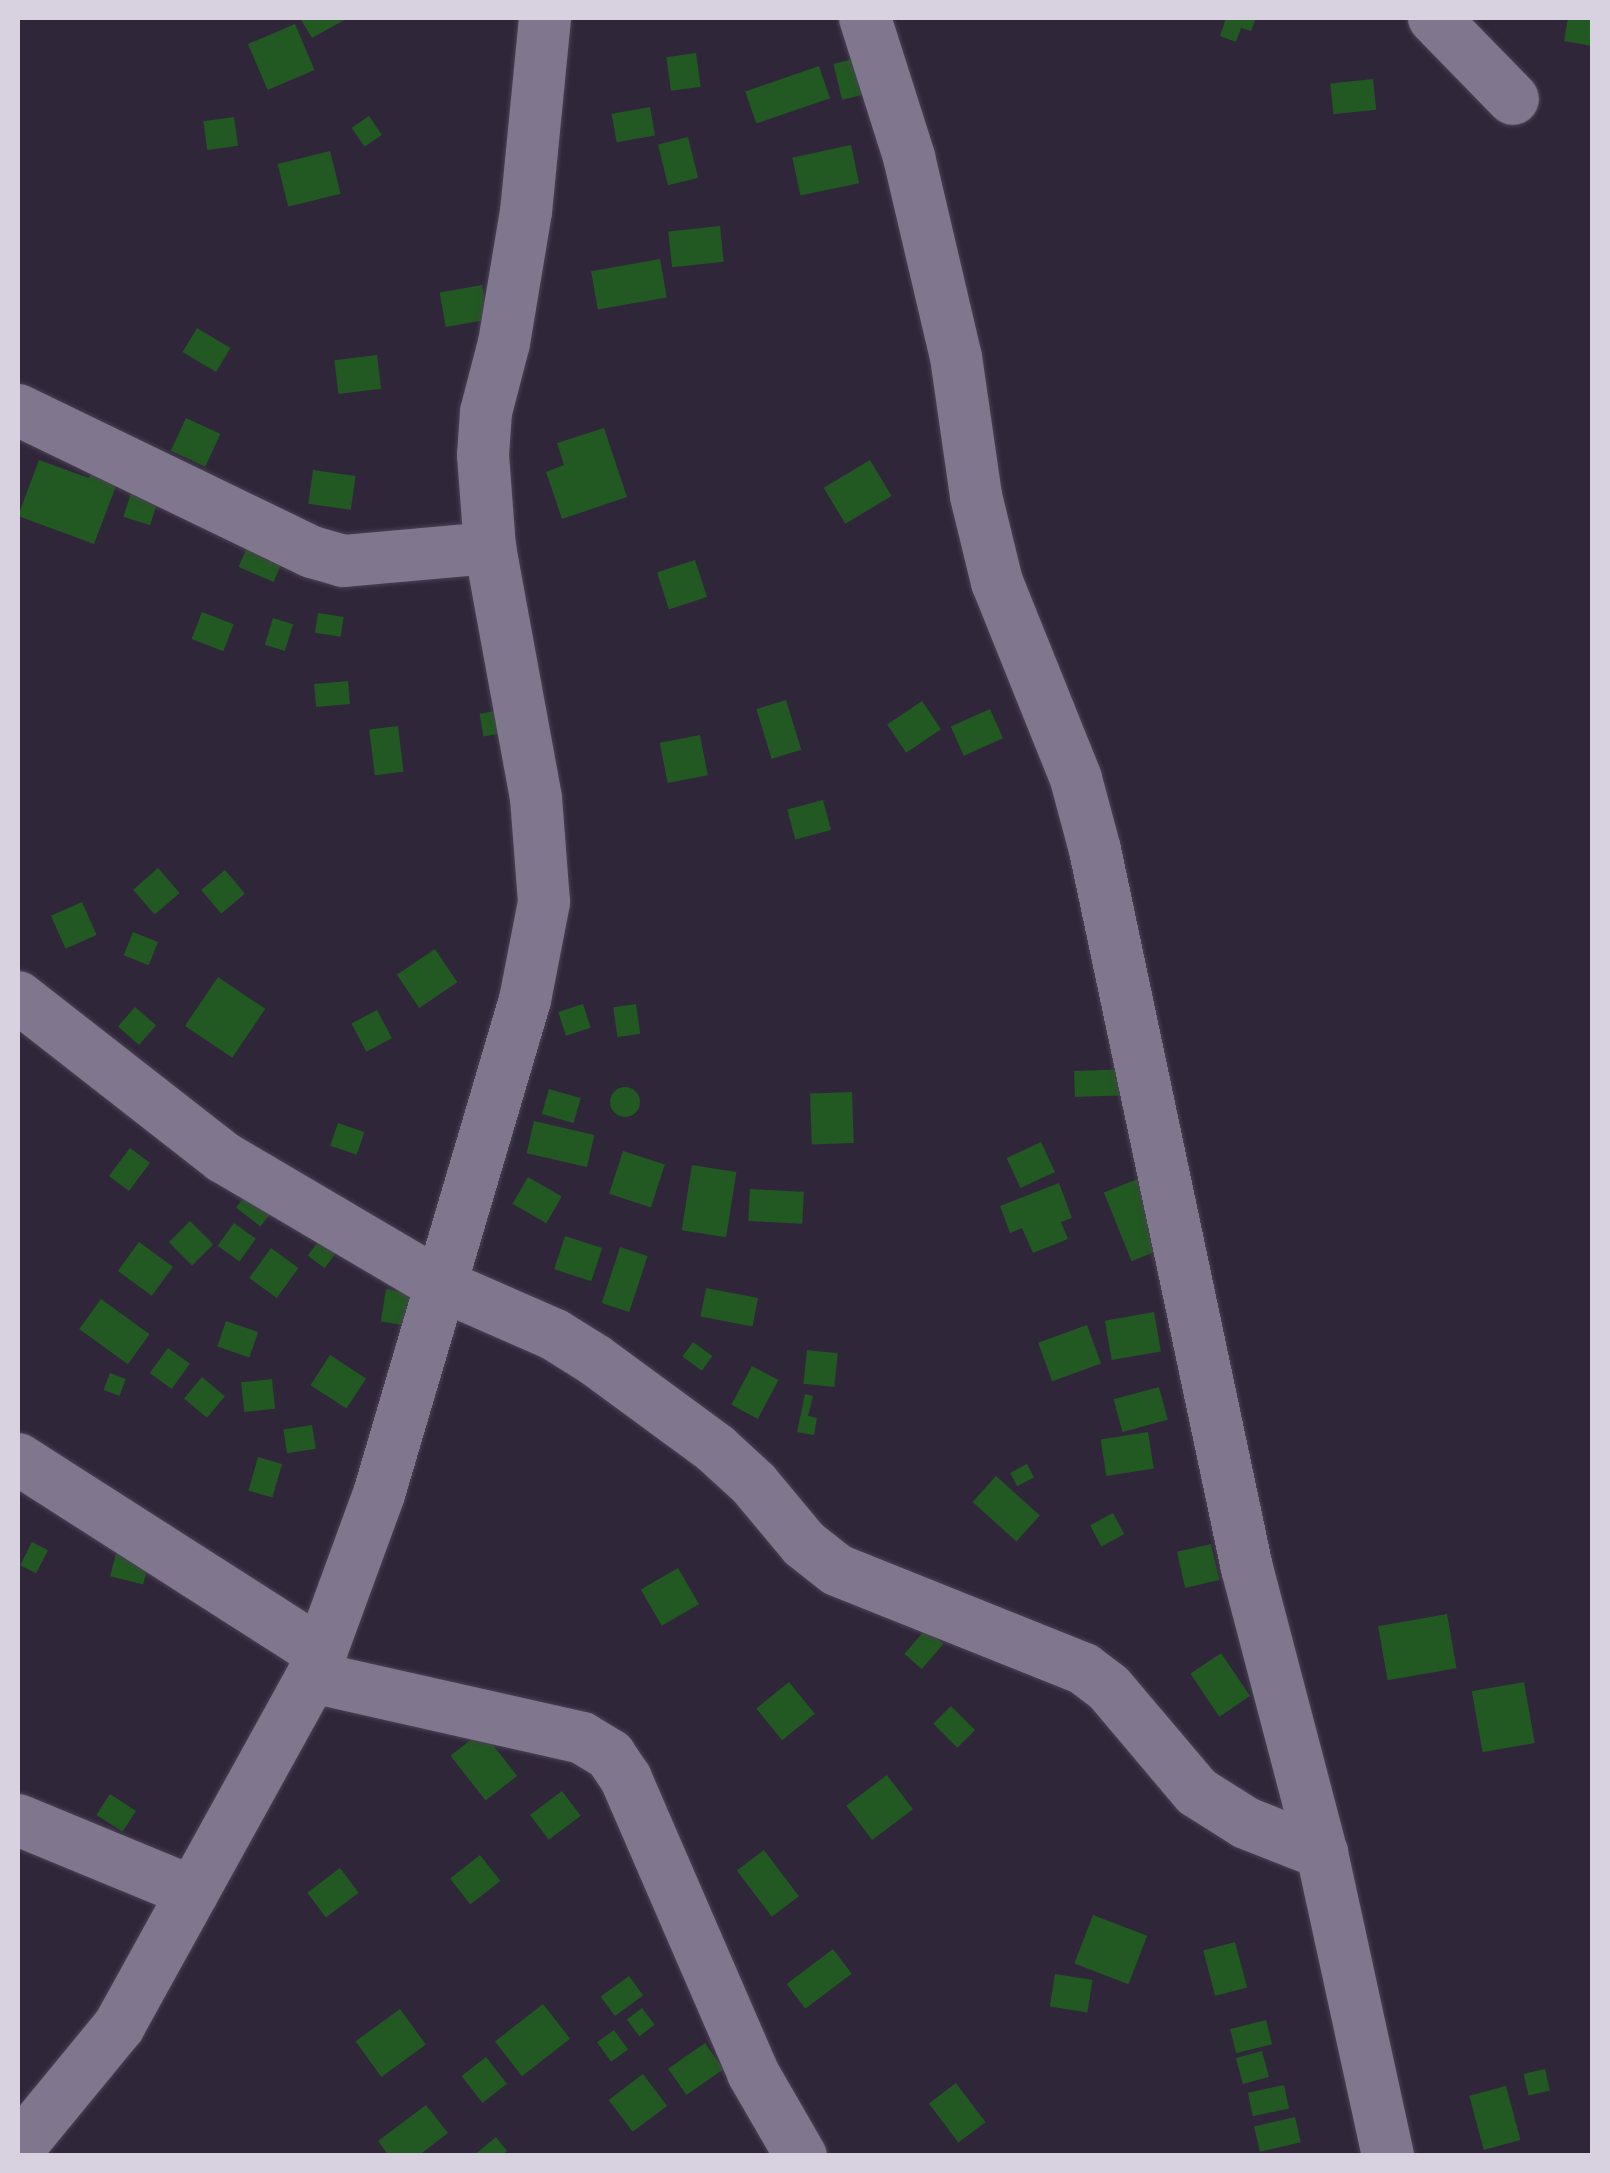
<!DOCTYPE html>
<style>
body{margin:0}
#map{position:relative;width:1610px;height:2173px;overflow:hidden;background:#2f263a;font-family:"Open Sans",sans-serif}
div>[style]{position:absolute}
.building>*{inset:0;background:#225821;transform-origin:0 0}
.round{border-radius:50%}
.roads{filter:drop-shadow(0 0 2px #494253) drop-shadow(0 0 2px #494253)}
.minor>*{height:52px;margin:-26px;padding:0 26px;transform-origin:26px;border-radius:26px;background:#80768e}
span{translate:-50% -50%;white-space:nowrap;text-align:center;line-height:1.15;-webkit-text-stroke:8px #2f263a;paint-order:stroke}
.frame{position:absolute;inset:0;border:20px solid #d8d2e0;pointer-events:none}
</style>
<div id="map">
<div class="building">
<div style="clip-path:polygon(300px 18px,348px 18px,312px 38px)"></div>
<div style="clip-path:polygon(1226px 18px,1256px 18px,1251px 31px,1241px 28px,1236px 42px,1220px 36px)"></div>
<div style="clip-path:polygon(1568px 18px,1592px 18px,1592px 46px,1564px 41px)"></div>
<div style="left:295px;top:24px;width:50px;height:51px;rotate:67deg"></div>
<div style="left:696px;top:53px;width:34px;height:30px;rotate:82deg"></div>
<div style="left:873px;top:54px;width:37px;height:41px;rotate:76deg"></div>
<div style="left:819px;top:66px;width:34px;height:78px;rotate:71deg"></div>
<div style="left:1373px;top:79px;width:31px;height:43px;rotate:84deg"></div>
<div style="left:650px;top:107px;width:29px;height:39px;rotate:80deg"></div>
<div style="left:369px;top:116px;width:23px;height:21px;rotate:56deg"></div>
<div style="left:234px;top:117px;width:29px;height:31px;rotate:82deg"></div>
<div style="left:688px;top:137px;width:42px;height:31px;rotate:76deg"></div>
<div style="left:851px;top:145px;width:39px;height:60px;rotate:78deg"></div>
<div style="left:330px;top:151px;width:44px;height:54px;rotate:76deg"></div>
<div style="left:720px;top:226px;width:36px;height:52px;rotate:84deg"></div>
<div style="left:660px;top:259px;width:39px;height:70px;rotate:80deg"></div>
<div style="left:482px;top:285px;width:35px;height:43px;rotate:80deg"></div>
<div style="left:197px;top:328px;width:39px;height:28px;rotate:31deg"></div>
<div style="left:377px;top:355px;width:34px;height:43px;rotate:83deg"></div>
<div style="left:186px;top:418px;width:38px;height:36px;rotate:25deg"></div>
<div style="clip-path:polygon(604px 428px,627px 497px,562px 519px,546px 472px,564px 465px,557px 443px)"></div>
<div style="clip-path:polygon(39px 460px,89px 478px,92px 471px,118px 481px,94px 544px,18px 516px)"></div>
<div style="left:870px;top:460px;width:42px;height:54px;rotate:59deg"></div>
<div style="left:313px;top:470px;width:43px;height:34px;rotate:8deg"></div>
<div style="left:132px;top:490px;width:28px;height:28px;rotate:18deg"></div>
<div style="left:248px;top:545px;width:38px;height:24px;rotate:23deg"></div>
<div style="left:695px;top:560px;width:39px;height:40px;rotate:72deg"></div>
<div style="left:202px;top:612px;width:34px;height:29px;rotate:21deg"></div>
<div style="left:318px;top:613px;width:26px;height:20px;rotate:9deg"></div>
<div style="left:273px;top:618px;width:21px;height:28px;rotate:17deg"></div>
<div style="left:348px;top:681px;width:23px;height:34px;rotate:85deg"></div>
<div style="left:786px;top:700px;width:52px;height:31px;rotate:73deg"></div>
<div style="left:922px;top:701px;width:34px;height:42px;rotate:56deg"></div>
<div style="left:512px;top:708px;width:23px;height:33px;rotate:80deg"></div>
<div style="left:990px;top:709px;width:32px;height:43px;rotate:66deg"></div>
<div style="left:398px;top:726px;width:46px;height:29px;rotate:83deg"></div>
<div style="left:700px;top:735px;width:41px;height:41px;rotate:79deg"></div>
<div style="left:823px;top:800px;width:31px;height:37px;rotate:75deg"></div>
<div style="left:158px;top:868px;width:33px;height:33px;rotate:49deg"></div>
<div style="left:225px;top:870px;width:31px;height:31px;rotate:50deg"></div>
<div style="left:82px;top:902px;width:36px;height:34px;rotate:66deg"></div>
<div style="left:133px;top:932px;width:27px;height:25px;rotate:22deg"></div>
<div style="left:435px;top:949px;width:40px;height:46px;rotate:56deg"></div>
<div style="left:218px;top:977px;width:57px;height:59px;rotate:34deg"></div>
<div style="left:583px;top:1004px;width:25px;height:26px;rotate:72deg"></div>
<div style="left:636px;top:1004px;width:30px;height:23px;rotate:82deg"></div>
<div style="left:135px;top:1007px;width:28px;height:26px;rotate:41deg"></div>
<div style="left:377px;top:1010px;width:32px;height:29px;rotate:62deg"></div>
<div style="left:1132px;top:1069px;width:26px;height:58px;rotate:88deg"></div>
<div class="round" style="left:610px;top:1087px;width:30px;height:30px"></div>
<div style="left:549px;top:1089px;width:33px;height:26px;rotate:16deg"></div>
<div style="left:852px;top:1092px;width:51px;height:42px;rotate:88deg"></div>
<div style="left:534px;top:1121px;width:62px;height:33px;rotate:13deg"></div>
<div style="left:338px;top:1123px;width:28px;height:24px;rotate:19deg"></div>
<div style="left:1041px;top:1142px;width:33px;height:38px;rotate:65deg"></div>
<div style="left:130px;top:1148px;width:25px;height:35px;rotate:37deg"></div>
<div style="left:623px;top:1151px;width:44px;height:45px;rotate:18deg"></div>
<div style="left:692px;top:1165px;width:45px;height:66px;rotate:9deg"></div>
<div style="left:528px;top:1177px;width:39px;height:31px;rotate:30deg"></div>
<div style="left:1140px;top:1178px;width:74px;height:39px;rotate:68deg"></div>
<div style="clip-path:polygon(1059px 1183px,1072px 1218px,1061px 1222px,1068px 1239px,1033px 1253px,1022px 1228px,1010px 1233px,1000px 1206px)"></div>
<div style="left:252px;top:1187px;width:31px;height:26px;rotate:38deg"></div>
<div style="left:750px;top:1189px;width:54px;height:32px;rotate:3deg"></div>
<div style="left:190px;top:1221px;width:33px;height:30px;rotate:45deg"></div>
<div style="left:234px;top:1223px;width:27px;height:28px;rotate:36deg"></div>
<div style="left:324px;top:1234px;width:21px;height:27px;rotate:37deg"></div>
<div style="left:565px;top:1236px;width:39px;height:35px;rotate:18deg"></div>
<div style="left:139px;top:1242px;width:42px;height:36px;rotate:36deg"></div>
<div style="left:620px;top:1247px;width:29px;height:59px;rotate:18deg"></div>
<div style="left:271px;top:1248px;width:34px;height:37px;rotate:36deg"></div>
<div style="left:706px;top:1288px;width:53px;height:29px;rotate:11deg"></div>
<div style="left:386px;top:1289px;width:25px;height:33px;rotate:9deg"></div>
<div style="left:101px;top:1299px;width:60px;height:37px;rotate:36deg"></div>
<div style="left:1154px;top:1312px;width:40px;height:50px;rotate:80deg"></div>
<div style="left:226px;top:1321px;width:34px;height:27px;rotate:19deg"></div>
<div style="left:1087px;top:1325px;width:41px;height:52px;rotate:70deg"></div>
<div style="left:693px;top:1342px;width:24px;height:18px;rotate:36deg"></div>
<div style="left:168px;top:1348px;width:27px;height:31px;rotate:36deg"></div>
<div style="left:807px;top:1350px;width:31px;height:34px;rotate:6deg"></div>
<div style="left:330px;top:1355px;width:43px;height:36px;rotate:33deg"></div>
<div style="left:752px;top:1366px;width:30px;height:44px;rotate:28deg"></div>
<div style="left:110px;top:1373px;width:17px;height:18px;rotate:21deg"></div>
<div style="left:202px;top:1377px;width:30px;height:28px;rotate:40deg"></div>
<div style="left:272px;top:1379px;width:30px;height:31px;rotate:84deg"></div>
<div style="left:1159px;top:1387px;width:34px;height:47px;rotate:75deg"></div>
<div style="clip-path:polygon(805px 1394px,813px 1396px,808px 1416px,817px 1418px,814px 1435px,797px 1432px)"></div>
<div style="left:312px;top:1425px;width:24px;height:29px;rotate:81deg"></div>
<div style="left:1148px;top:1432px;width:37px;height:48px;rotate:81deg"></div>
<div style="left:258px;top:1457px;width:25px;height:35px;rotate:16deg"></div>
<div style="left:1027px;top:1464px;width:15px;height:19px;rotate:62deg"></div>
<div style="left:996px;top:1476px;width:59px;height:35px;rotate:42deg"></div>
<div style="left:1113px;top:1513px;width:24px;height:26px;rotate:62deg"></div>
<div style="left:32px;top:1542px;width:18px;height:26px;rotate:27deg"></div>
<div style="left:1211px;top:1544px;width:37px;height:35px;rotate:77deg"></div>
<div style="left:117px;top:1549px;width:34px;height:28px;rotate:14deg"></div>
<div style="left:678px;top:1568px;width:42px;height:43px;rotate:60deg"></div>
<div style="left:1447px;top:1614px;width:55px;height:70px;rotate:80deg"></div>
<div style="left:926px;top:1629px;width:23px;height:33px;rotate:41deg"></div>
<div style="left:1221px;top:1653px;width:52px;height:37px;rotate:56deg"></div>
<div style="left:789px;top:1682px;width:41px;height:42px;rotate:51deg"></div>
<div style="left:1524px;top:1682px;width:62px;height:53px;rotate:80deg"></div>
<div style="left:951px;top:1706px;width:34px;height:25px;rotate:45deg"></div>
<div style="left:482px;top:1731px;width:57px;height:40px;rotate:52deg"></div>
<div style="left:887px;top:1775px;width:43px;height:51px;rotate:53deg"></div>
<div style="left:562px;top:1791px;width:31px;height:40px;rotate:53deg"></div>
<div style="left:110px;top:1794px;width:31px;height:25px;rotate:33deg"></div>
<div style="left:764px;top:1850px;width:58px;height:34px;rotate:53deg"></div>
<div style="left:480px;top:1855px;width:33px;height:38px;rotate:52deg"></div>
<div style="left:340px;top:1868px;width:31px;height:41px;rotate:53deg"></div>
<div style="left:1093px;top:1915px;width:58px;height:52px;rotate:21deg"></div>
<div style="left:1235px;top:1942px;width:47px;height:33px;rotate:75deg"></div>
<div style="left:833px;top:1949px;width:31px;height:58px;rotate:53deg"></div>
<div style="left:1055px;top:1974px;width:38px;height:33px;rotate:9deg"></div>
<div style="left:629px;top:1976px;width:24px;height:35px;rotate:54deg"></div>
<div style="left:543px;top:2004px;width:44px;height:61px;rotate:52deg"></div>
<div style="left:642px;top:2008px;width:21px;height:19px;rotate:53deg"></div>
<div style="left:400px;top:2009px;width:44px;height:55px;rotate:54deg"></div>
<div style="left:1266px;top:2020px;width:25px;height:37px;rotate:76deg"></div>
<div style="left:614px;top:2030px;width:24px;height:21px;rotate:54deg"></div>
<div style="left:705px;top:2043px;width:32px;height:45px;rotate:55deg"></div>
<div style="left:1262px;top:2051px;width:27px;height:27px;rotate:75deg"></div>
<div style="left:486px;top:2057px;width:34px;height:31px;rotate:52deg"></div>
<div style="left:1545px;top:2069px;width:22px;height:22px;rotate:77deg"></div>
<div style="left:643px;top:2074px;width:40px;height:43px;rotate:53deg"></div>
<div style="left:956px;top:2083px;width:49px;height:34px;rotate:53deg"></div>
<div style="left:1284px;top:2085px;width:24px;height:37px;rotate:78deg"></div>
<div style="left:1506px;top:2086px;width:56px;height:38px;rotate:75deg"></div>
<div style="clip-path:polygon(426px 2105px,448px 2133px,418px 2156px,389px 2156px,378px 2141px)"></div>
<div style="left:1295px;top:2117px;width:26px;height:42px;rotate:77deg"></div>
<div style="clip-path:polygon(496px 2137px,507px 2151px,501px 2156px,473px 2156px)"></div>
</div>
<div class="roads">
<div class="minor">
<div style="left:865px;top:18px;width:146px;rotate:72.4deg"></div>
<div style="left:909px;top:157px;width:205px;rotate:76.8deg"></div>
<div style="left:956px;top:357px;width:140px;rotate:81.8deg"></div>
<div style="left:976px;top:496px;width:89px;rotate:76.3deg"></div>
<div style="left:997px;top:582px;width:212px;rotate:68.1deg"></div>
<div style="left:1076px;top:779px;width:73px;rotate:75deg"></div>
<div style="left:1095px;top:850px;width:734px;rotate:78.05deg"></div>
<div style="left:1247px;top:1568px;width:295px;rotate:75.3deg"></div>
<div style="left:1322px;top:1853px;width:310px;rotate:77.7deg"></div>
<div style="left:1434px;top:18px;width:113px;rotate:45.7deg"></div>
<div style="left:18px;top:410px;width:326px;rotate:25.8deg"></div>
<div style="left:312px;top:552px;width:32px;rotate:16deg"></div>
<div style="left:343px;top:561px;width:148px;rotate:-5.1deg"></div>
<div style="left:18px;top:997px;width:260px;rotate:38deg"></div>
<div style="left:223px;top:1157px;width:251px;rotate:30.5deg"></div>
<div style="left:439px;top:1284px;width:127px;rotate:23.7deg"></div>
<div style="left:555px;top:1335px;width:47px;rotate:32deg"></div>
<div style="left:595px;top:1360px;width:150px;rotate:36.3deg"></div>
<div style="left:716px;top:1449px;width:52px;rotate:42.6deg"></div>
<div style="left:754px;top:1484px;width:78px;rotate:50.2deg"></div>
<div style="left:804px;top:1544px;width:42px;rotate:38.2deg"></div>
<div style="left:837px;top:1570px;width:266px;rotate:21.8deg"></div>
<div style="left:1084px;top:1669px;width:31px;rotate:37deg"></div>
<div style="left:1109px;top:1688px;width:136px;rotate:49.8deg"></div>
<div style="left:1197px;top:1792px;width:58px;rotate:32.3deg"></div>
<div style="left:1246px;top:1823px;width:82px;rotate:21.5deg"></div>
<div style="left:18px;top:1459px;width:360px;rotate:32.6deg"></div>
<div style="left:312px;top:1677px;width:277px;rotate:12.7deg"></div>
<div style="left:582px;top:1738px;width:33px;rotate:31deg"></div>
<div style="left:610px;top:1755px;width:29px;rotate:56deg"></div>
<div style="left:626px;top:1779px;width:320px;rotate:66.6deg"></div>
<div style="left:753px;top:2073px;width:96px;rotate:60deg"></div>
<div style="left:18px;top:1820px;width:189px;rotate:22.4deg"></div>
<div style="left:18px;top:2149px;width:159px;rotate:-50.6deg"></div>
<div style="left:119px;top:2026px;width:399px;rotate:-61.1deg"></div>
<div style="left:312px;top:1677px;width:195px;rotate:-69.9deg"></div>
<div style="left:379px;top:1494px;width:515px;rotate:-73.54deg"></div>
<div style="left:525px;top:1000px;width:100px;rotate:-79deg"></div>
<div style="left:544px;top:902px;width:104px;rotate:-94.4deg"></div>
<div style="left:536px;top:798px;width:254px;rotate:-100.4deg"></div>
<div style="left:490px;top:548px;width:93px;rotate:-94.3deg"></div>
<div style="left:483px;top:455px;width:43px;rotate:-86deg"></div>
<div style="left:486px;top:412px;width:71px;rotate:-75.4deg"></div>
<div style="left:504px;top:343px;width:133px;rotate:-80.5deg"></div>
<div style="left:526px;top:212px;width:195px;rotate:-84.4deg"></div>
</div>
</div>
<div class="frame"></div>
</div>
